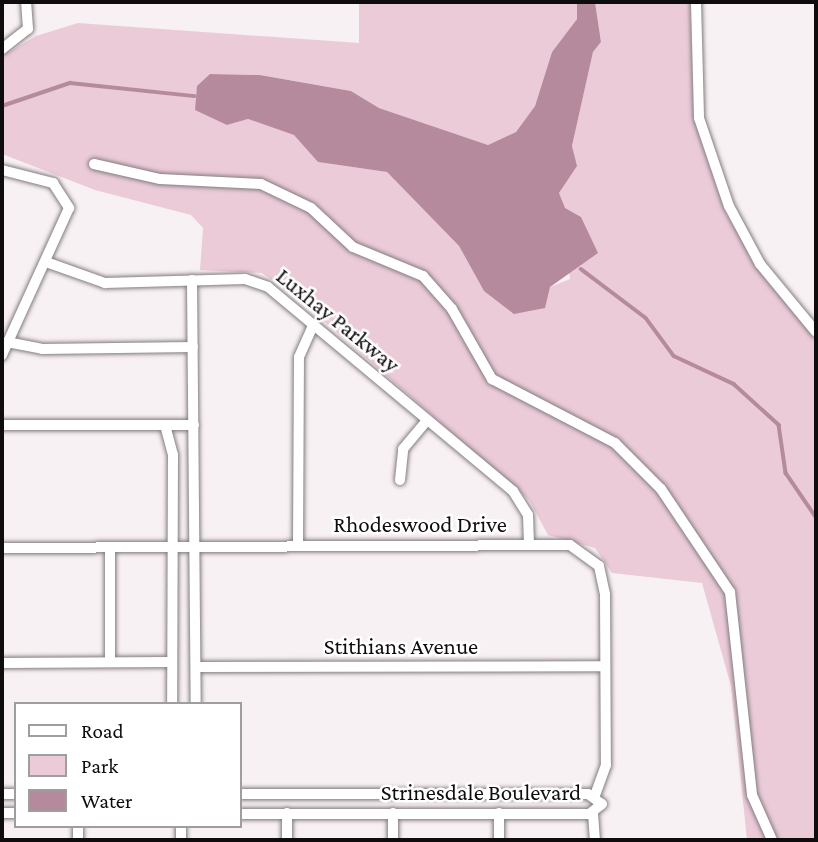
<!DOCTYPE html>
<style>
body{margin:0}
#map{position:relative;width:818px;height:842px;overflow:hidden;background:#f8f1f3;font-family:"Crimson Pro",serif}
div>[style]{position:absolute}
.green>*{inset:0;background:#eccbd9}
.water>*{inset:0;background:#b68a9d}
.stream>*{height:3.5px;margin:-1.75px;padding:0 1.75px;transform-origin:1.75px;border-radius:1.75px;background:#b68a9d}
.roads{filter:drop-shadow(0 0 2px #837d80) drop-shadow(0 0 2px #837d80)}
.street>*{height:10px;margin:-5px;padding:0 5px;transform-origin:5px;border-radius:5px;background:#fff}
span{translate:-50% -50%;white-space:nowrap;text-align:center;line-height:1.15;-webkit-text-stroke:5px #fff;paint-order:stroke}
.street-label{font-size:23px;color:#0e0c0d}
.frame{position:absolute;inset:0;border:4px solid #0e0c0d;pointer-events:none}
.legend{position:absolute;left:14px;top:702px;width:228px;height:126px;box-sizing:border-box;background:#fff;border:2px solid #9f9e9e;margin:0;padding:9px 12px;list-style:none;font-size:21px;color:#0e0c0d}
.legend li{display:flex;align-items:center;gap:14px;height:35px}
.legend b{width:35px;border:2px solid #9f9e9e}
</style>
<div id="map">
<div class="green">
<div style="clip-path:polygon(359px 2px,577px 2px,577px 19px,552px 52px,535px 106px,516px 132px,488px 145px,379px 108px,351px 91px,260px 75px,210px 74px,227px 125px,248px 119px,295px 135px,318px 162px,387px 172px,459px 246px,484px 291px,550px 287px,570px 279px,559px 193px,576px 166px,572px 146px,593px 52px,601px 42px,595px 2px,690px 2px,694px 119px,725px 212px,762px 273px,816px 333px,816px 840px,747px 840px,731px 686px,702px 583px,612px 573px,595px 548px,548px 535px,529px 500px,301px 301px,262px 273px,200px 270px,203px 228px,191px 215px,95px 190px,2px 154px,2px 56px,36px 36px,78px 23px,359px 43px)"></div>
</div>
<div class="water">
<div style="clip-path:polygon(577px 2px,595px 2px,601px 42px,593px 52px,572px 146px,577px 166px,559px 193px,565px 208px,581px 217px,598px 253px,550px 287px,545px 308px,514px 314px,484px 291px,459px 246px,387px 172px,318px 162px,294px 135px,248px 119px,227px 125px,195px 110px,197px 86px,210px 74px,260px 75px,351px 91px,379px 108px,488px 145px,516px 132px,535px 106px,552px 52px,577px 19px)"></div>
</div>
<div class="stream">
<div style="left:2px;top:106px;width:72px;rotate:-18.7deg"></div>
<div style="left:70px;top:83px;width:125px;rotate:6deg"></div>
<div style="left:581px;top:269px;width:81px;rotate:37deg"></div>
<div style="left:646px;top:318px;width:47px;rotate:53.6deg"></div>
<div style="left:674px;top:356px;width:66px;rotate:25deg"></div>
<div style="left:734px;top:384px;width:61px;rotate:42.3deg"></div>
<div style="left:779px;top:425px;width:49px;rotate:81.7deg"></div>
<div style="left:786px;top:473px;width:53px;rotate:55.7deg"></div>
</div>
<div class="roads">
<div class="street">
<div style="left:696px;top:2px;width:116px;rotate:88.5deg"></div>
<div style="left:699px;top:118px;width:93px;rotate:71.2deg"></div>
<div style="left:729px;top:206px;width:66px;rotate:61.9deg"></div>
<div style="left:760px;top:264px;width:88px;rotate:50.5deg"></div>
<div style="left:2px;top:49px;width:33px;rotate:-38deg"></div>
<div style="left:28px;top:29px;width:27px;rotate:-94deg"></div>
<div style="left:94px;top:164px;width:68px;rotate:12.8deg"></div>
<div style="left:160px;top:179px;width:101px;rotate:2.8deg"></div>
<div style="left:261px;top:184px;width:55px;rotate:25.6deg"></div>
<div style="left:311px;top:208px;width:57px;rotate:42.9deg"></div>
<div style="left:353px;top:247px;width:76px;rotate:22.5deg"></div>
<div style="left:423px;top:276px;width:44px;rotate:48.7deg"></div>
<div style="left:452px;top:309px;width:81px;rotate:60.3deg"></div>
<div style="left:492px;top:379px;width:139px;rotate:27.5deg"></div>
<div style="left:615px;top:443px;width:65px;rotate:45deg"></div>
<div style="left:661px;top:489px;width:124px;rotate:56.2deg"></div>
<div style="left:730px;top:592px;width:204px;rotate:83.8deg"></div>
<div style="left:752px;top:795px;width:49px;rotate:66deg"></div>
<div style="left:2px;top:170px;width:53px;rotate:14.3deg"></div>
<div style="left:53px;top:183px;width:30px;rotate:57deg"></div>
<div style="left:69px;top:208px;width:162px;rotate:114.5deg"></div>
<div style="left:46px;top:262px;width:63px;rotate:19.6deg"></div>
<div style="left:105px;top:283px;width:140px;rotate:-1.6deg"></div>
<div style="left:245px;top:279px;width:24px;rotate:19deg"></div>
<div style="left:268px;top:287px;width:319px;rotate:39.8deg"></div>
<div style="left:513px;top:491px;width:28px;rotate:58deg"></div>
<div style="left:528px;top:515px;width:29px;rotate:88deg"></div>
<div style="left:192px;top:280px;width:424px;rotate:89.5deg"></div>
<div style="left:7px;top:342px;width:36px;rotate:11deg"></div>
<div style="left:42px;top:349px;width:151px;rotate:-0.8deg"></div>
<div style="left:2px;top:425px;width:192px"></div>
<div style="left:165px;top:425px;width:31px;rotate:75deg"></div>
<div style="left:173px;top:455px;width:249px;rotate:90.2deg"></div>
<div style="left:400px;top:480px;width:31px;rotate:-84deg"></div>
<div style="left:403px;top:449px;width:38px;rotate:-50deg"></div>
<div style="left:298px;top:545px;width:188px;rotate:-89.7deg"></div>
<div style="left:299px;top:357px;width:35px;rotate:-66deg"></div>
<div style="left:2px;top:548px;width:568px;rotate:-0.3deg"></div>
<div style="left:570px;top:545px;width:36px;rotate:36deg"></div>
<div style="left:599px;top:566px;width:29px;rotate:78deg"></div>
<div style="left:605px;top:594px;width:171px;rotate:89.7deg"></div>
<div style="left:606px;top:765px;width:33px;rotate:110deg"></div>
<div style="left:110px;top:548px;width:113px;rotate:90deg"></div>
<div style="left:2px;top:663px;width:170px;rotate:-0.3deg"></div>
<div style="left:197px;top:667px;width:407px;rotate:-0.1deg"></div>
<div style="left:2px;top:794px;width:14px"></div>
<div style="left:240px;top:794px;width:348px"></div>
<div style="left:588px;top:794px;width:17px;rotate:36deg"></div>
<div style="left:602px;top:804px;width:16px;rotate:142deg"></div>
<div style="left:589px;top:814px;width:349px;rotate:180deg"></div>
<div style="left:2px;top:813px;width:14px"></div>
<div style="left:393px;top:813px;width:27px;rotate:90deg"></div>
<div style="left:499px;top:813px;width:27px;rotate:90deg"></div>
<div style="left:593px;top:813px;width:27px;rotate:86deg"></div>
<div style="left:78px;top:826px;width:14px;rotate:90deg"></div>
<div style="left:181px;top:826px;width:14px;rotate:90deg"></div>
<div style="left:287px;top:840px;width:27px;rotate:-90deg"></div>
</div>
</div>
<div class="street-label">
<span style="left:338px;top:320px;rotate:39deg">Luxhay Parkway</span>
<span style="left:420px;top:524px">Rhodeswood Drive</span>
<span style="left:401px;top:646px">Stithians Avenue</span>
<span style="left:481px;top:792px">Strinesdale Boulevard</span>
</div>
<div class="frame"></div>
<ul class="legend">
<li><b style="height:9px;background:#fff"></b>Road</li>
<li><b style="height:19px;background:#eccbd9"></b>Park</li>
<li><b style="height:19px;background:#b68a9d"></b>Water</li>
</ul>
</div>
